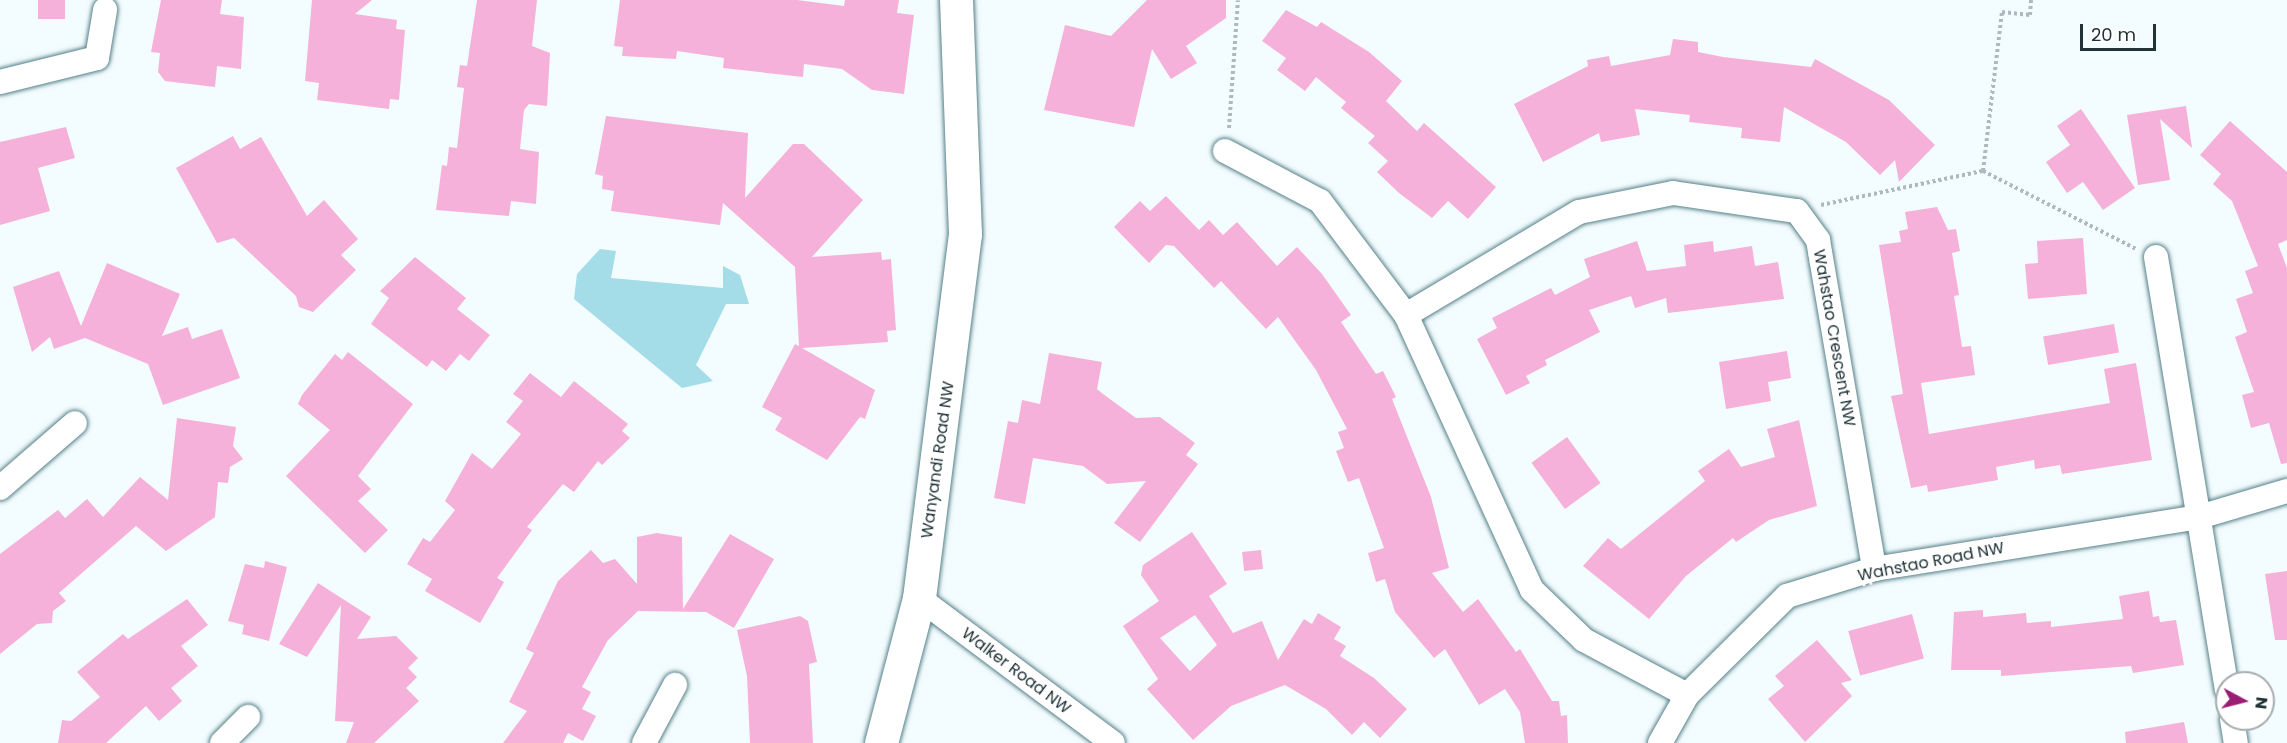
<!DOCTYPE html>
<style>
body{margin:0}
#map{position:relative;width:2287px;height:743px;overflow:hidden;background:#f3fcfe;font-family:Poppins,sans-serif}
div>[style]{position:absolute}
.green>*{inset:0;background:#a4dce7}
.building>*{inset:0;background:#f5b1d9;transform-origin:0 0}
.path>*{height:4px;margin-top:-2px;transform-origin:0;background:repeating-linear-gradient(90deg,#adb9bc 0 3px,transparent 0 6px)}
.roads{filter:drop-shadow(0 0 2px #568189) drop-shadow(0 0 2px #568189)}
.street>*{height:24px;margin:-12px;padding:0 12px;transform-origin:12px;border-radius:12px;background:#fff}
.secondary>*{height:33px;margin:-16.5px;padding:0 16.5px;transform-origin:16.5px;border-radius:16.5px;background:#fff}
span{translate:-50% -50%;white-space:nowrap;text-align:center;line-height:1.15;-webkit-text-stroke:6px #fff;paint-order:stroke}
.street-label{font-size:16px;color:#213337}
.north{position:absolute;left:2215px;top:671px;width:60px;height:60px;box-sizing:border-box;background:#fff;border:2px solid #a6adaf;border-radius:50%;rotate:97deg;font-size:16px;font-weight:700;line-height:24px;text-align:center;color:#213337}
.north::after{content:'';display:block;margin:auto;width:21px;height:27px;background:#9b1e75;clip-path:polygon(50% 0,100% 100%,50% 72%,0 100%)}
.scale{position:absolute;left:2080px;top:24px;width:76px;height:27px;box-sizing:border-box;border:3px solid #213337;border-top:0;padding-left:8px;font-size:18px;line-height:21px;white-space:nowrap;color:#213337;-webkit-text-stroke:4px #fff;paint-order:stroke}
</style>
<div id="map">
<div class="green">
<div style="clip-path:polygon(600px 249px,616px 251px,611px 278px,723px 288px,723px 266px,740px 275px,749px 304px,726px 304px,696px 365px,713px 381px,682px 388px,574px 299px,577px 274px)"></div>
</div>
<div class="building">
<div style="left:38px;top:0;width:27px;height:19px"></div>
<div style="clip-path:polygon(161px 0,222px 0,220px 14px,244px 17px,241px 69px,217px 66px,215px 87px,165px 81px,158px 72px,160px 53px,151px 52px)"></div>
<div style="clip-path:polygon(312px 0,372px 0,355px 14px,397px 20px,396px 29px,405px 30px,399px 100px,390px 99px,389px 109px,317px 100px,319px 83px,305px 81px)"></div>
<div style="clip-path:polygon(477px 0,537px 0,532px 46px,550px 53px,547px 106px,529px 104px,524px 110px,520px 149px,539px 152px,536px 204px,511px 201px,509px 216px,436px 210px,442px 165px,447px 166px,449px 147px,457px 148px,464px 88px,457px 87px,460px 65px,467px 66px)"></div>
<div style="clip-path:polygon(620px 0,797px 0,844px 6px,845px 0,899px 0,897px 13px,914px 15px,904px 94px,872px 90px,842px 69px,804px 64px,803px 77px,723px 68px,724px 58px,677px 51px,676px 59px,622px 56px,623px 47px,614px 46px)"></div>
<div style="clip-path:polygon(1147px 0,1226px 0,1226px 18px,1186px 46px,1197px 63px,1171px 79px,1152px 49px,1134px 127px,1044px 110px,1065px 25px,1111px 36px)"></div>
<div style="clip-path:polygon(1286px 10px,1317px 27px,1321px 22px,1369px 52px,1402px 81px,1386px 101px,1417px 131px,1424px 123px,1496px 187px,1468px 219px,1448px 201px,1432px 218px,1399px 193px,1377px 172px,1388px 161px,1368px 143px,1375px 136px,1341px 108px,1346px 102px,1316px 77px,1305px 91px,1277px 70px,1286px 58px,1262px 41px)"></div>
<div style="clip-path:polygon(1673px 39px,1698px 42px,1698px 52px,1723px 57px,1811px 67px,1815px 59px,1889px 100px,1935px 145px,1899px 182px,1895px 160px,1880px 175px,1846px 142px,1784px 107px,1780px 142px,1741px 138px,1742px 128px,1689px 122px,1690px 115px,1635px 109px,1640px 135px,1601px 142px,1599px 133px,1543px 162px,1514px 104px,1588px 66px,1587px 60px,1609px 56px,1611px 66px,1670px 55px)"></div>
<div style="clip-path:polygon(2186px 106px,2192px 148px,2160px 119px,2170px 180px,2138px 185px,2127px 115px)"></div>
<div style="clip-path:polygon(2081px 109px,2135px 188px,2103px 210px,2083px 182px,2067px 193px,2046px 162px,2070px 145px,2057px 126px)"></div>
<div style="clip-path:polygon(606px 116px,748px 133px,745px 198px,793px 144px,804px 144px,863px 200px,812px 257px,881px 252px,882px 260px,891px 259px,896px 330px,887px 331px,888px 342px,802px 348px,875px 390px,865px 419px,860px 417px,827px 460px,775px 430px,782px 418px,762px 407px,795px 344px,799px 346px,795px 267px,723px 203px,720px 225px,611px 211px,614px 191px,602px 189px,603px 176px,595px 174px)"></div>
<div style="clip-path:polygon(2230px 121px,2287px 172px,2287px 240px,2278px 244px,2287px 268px,2287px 463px,2281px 464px,2269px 423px,2251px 428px,2242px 395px,2254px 392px,2235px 337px,2247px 332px,2236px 299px,2253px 293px,2245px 271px,2258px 266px,2232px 201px,2213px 184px,2221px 174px,2200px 155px)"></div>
<div style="clip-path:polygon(66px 127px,75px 158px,38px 168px,50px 211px,0 225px,0 142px)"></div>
<div style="clip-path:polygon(233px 136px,240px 149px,261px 137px,307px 216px,324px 200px,358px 239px,341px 255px,356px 270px,313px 312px,299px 307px,296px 296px,234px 238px,217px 243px,176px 168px)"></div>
<div style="clip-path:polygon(1166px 196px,1199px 230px,1209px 220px,1223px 235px,1237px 222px,1277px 266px,1297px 247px,1322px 274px,1351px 315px,1341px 322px,1376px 374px,1383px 371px,1396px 397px,1392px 399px,1431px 497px,1449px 568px,1432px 573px,1463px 612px,1478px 599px,1516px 652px,1520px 649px,1552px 701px,1559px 701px,1561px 716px,1567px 715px,1568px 743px,1525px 743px,1520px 712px,1505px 689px,1479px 705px,1445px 649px,1434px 658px,1395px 612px,1385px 579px,1376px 582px,1368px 553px,1384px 548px,1359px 478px,1348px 482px,1336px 451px,1344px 448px,1338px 432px,1347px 429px,1316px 370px,1278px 317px,1266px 329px,1221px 281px,1214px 288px,1174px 246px,1166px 245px,1149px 263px,1114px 227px,1140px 201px,1150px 211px)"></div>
<div style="clip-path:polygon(1937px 207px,1948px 230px,1956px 229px,1960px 251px,1952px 253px,1959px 295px,1954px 296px,1962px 347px,1971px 346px,1975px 375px,1921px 383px,1929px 434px,2110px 403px,2104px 369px,2136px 363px,2152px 460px,2062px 474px,2060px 465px,2035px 469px,2034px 460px,1996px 467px,1998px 480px,1928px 492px,1927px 485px,1911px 488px,1891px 396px,1903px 394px,1879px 245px,1901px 242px,1899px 231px,1908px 229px,1905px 212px)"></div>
<div style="clip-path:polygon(2083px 238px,2087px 294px,2028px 299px,2025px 264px,2038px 263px,2037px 241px)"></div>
<div style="clip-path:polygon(1637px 241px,1647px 271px,1686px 266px,1684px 245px,1713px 241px,1714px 252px,1752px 246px,1755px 266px,1778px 262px,1784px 299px,1668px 313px,1666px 298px,1635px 308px,1631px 296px,1589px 310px,1600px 332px,1545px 360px,1547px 365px,1526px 376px,1530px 383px,1506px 395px,1477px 339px,1497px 328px,1492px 318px,1551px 288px,1555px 295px,1590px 277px,1584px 259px)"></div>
<div style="clip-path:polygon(415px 257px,466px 298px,457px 309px,490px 335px,469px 361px,460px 354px,446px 371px,432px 360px,427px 367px,371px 324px,389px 298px,380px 291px)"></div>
<div style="clip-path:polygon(107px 263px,180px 294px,162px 336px,188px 327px,192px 339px,222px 329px,240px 378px,163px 405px,148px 364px,85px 338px,54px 349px,50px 337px,32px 352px,13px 287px,59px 271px,81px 326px)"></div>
<div style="left:2114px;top:324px;width:29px;height:72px;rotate:80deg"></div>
<div style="clip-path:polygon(1787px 351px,1791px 378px,1768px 382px,1771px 401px,1726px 409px,1719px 362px)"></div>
<div style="clip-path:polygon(348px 352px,413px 404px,358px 476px,371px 489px,358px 501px,388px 530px,365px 553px,286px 476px,330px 430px,298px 404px,302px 395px,335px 354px,342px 360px)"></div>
<div style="clip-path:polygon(1049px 353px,1102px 362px,1097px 389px,1103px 394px,1136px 418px,1160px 417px,1195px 443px,1186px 455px,1198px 464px,1140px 542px,1114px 523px,1146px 481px,1107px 484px,1083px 466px,1033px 458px,1025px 504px,994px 498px,1008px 421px,1018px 423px,1022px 400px,1040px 404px)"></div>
<div style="clip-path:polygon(530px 373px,561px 397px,574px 381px,628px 424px,622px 431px,630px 438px,602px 465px,598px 461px,574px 492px,563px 484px,527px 527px,532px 530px,497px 578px,504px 582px,480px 623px,425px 591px,432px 579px,407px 564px,423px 538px,430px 542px,455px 510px,445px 501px,472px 453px,492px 469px,521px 434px,506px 422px,523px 401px,513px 394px)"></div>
<div style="clip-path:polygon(177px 418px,236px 427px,233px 446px,243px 459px,230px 467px,228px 483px,218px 482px,215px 517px,166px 551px,136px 526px,59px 593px,66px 601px,53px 611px,52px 623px,37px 624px,0 654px,0 554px,58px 510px,65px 518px,87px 499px,103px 517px,140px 477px,168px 500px)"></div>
<div style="clip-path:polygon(1799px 420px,1817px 506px,1769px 520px,1736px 542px,1733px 538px,1686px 576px,1649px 619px,1583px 566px,1608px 538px,1621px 549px,1705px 481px,1698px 471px,1729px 449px,1741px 467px,1775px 457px,1767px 429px)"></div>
<div style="left:1567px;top:437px;width:57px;height:44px;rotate:54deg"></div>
<div style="clip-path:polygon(evenodd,1192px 532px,1227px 584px,1209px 596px,1233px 633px,1262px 621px,1278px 660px,1304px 619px,1312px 624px,1318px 613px,1341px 627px,1334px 639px,1346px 646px,1340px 656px,1374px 678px,1407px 709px,1380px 738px,1364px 722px,1352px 735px,1326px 709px,1285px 685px,1231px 706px,1193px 740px,1147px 689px,1158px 679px,1123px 626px,1159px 601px,1141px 575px,1143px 565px,1192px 532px,1195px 615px,1217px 645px,1190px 671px,1160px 638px,1195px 615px)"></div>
<div style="clip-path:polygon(657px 533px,682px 537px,683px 609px,730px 534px,774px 559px,734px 628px,706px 612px,638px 611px,608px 640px,582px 687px,591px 692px,582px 709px,596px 716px,583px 741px,568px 733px,563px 743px,503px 743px,527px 711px,509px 702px,534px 653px,526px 649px,558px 581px,591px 550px,603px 563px,615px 559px,637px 584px,637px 537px)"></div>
<div style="left:1261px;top:550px;width:19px;height:19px;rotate:84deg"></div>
<div style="clip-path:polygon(265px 561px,287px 567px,269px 641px,242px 634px,244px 625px,228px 621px,245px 564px,264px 568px)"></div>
<div style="clip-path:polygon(2287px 571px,2287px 640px,2275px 640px,2265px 574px)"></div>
<div style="clip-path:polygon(318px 583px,371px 617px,357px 639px,396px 636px,418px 658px,408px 668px,417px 677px,406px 688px,419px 701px,374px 743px,346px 743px,354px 722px,335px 721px,341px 605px,307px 657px,279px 644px)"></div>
<div style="clip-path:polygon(2149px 591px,2153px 617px,2159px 616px,2160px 622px,2176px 620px,2184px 665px,2133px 673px,2131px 666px,2001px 676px,2001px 670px,1951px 670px,1954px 612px,1983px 610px,1983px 617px,2026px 613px,2027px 623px,2051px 621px,2051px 627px,2123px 619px,2119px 596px)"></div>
<div style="clip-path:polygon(187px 599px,208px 625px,181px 646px,198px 666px,171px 688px,182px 701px,159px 721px,146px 706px,106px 743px,58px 743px,62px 720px,71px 721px,100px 697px,77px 672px,123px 634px,128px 639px)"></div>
<div style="left:1912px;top:614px;width:46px;height:66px;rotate:75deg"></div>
<div style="clip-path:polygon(800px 616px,808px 621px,817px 662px,809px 664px,813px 743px,750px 743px,747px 676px,737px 630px)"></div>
<div style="clip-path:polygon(1817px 640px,1852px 680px,1841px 683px,1852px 696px,1805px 742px,1768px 699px,1784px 686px,1775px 676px)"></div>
<div style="clip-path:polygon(2184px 722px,2188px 743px,2126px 743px,2125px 732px)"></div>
</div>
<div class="path">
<div style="left:1229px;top:128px;width:128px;rotate:-86deg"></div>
<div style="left:1983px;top:171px;width:160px;rotate:-83.2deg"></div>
<div style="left:2002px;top:12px;width:28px;rotate:6deg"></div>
<div style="left:2030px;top:15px;width:15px;rotate:-86deg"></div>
<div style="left:1821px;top:205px;width:166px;rotate:-11.9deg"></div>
<div style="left:1983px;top:171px;width:172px;rotate:27deg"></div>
</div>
<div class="roads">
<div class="street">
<div style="left:0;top:82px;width:100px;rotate:-13.9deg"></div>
<div style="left:97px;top:58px;width:49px;rotate:-80.5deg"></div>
<div style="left:1225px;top:151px;width:107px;rotate:27.8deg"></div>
<div style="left:1320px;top:201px;width:143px;rotate:53deg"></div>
<div style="left:1406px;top:315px;width:302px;rotate:65.4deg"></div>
<div style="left:1532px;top:590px;width:72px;rotate:43.9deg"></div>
<div style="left:1584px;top:640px;width:117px;rotate:28.1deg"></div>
<div style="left:2156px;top:257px;width:438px;rotate:80.7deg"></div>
<div style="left:1406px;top:315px;width:201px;rotate:-30.8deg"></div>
<div style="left:1579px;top:212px;width:96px;rotate:-11.4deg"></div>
<div style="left:1673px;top:193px;width:125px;rotate:8.3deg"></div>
<div style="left:1797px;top:211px;width:36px;rotate:54deg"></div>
<div style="left:1818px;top:240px;width:334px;rotate:80.3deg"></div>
<div style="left:0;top:488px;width:99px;rotate:-40.9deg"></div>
<div style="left:919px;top:598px;width:242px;rotate:36.8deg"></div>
<div style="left:2232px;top:719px;width:24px;rotate:81deg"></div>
<div style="left:222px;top:743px;width:37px;rotate:-45deg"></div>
<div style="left:644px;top:743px;width:66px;rotate:-61.9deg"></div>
<div style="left:1660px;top:743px;width:55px;rotate:-60.6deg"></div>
<div style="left:1687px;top:695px;width:141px;rotate:-44.7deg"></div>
<div style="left:1787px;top:596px;width:91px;rotate:-17.2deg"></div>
<div style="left:1874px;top:569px;width:329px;rotate:-9.1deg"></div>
<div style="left:2199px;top:517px;width:92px;rotate:-16.5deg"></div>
</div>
<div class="secondary">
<div style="left:881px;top:743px;width:150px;rotate:-75.3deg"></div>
<div style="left:919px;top:598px;width:367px;rotate:-82.8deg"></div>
<div style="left:965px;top:234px;width:234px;rotate:-92.2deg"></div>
</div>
</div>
<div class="street-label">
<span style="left:1834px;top:338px;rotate:80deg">Wahstao Crescent NW</span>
<span style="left:938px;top:460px;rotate:-82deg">Wanyandi Road NW</span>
<span style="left:1931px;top:562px;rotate:-11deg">Wahstao Road NW</span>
<span style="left:1016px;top:671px;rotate:37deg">Walker Road NW</span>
</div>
<div class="north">N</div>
<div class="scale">20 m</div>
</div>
